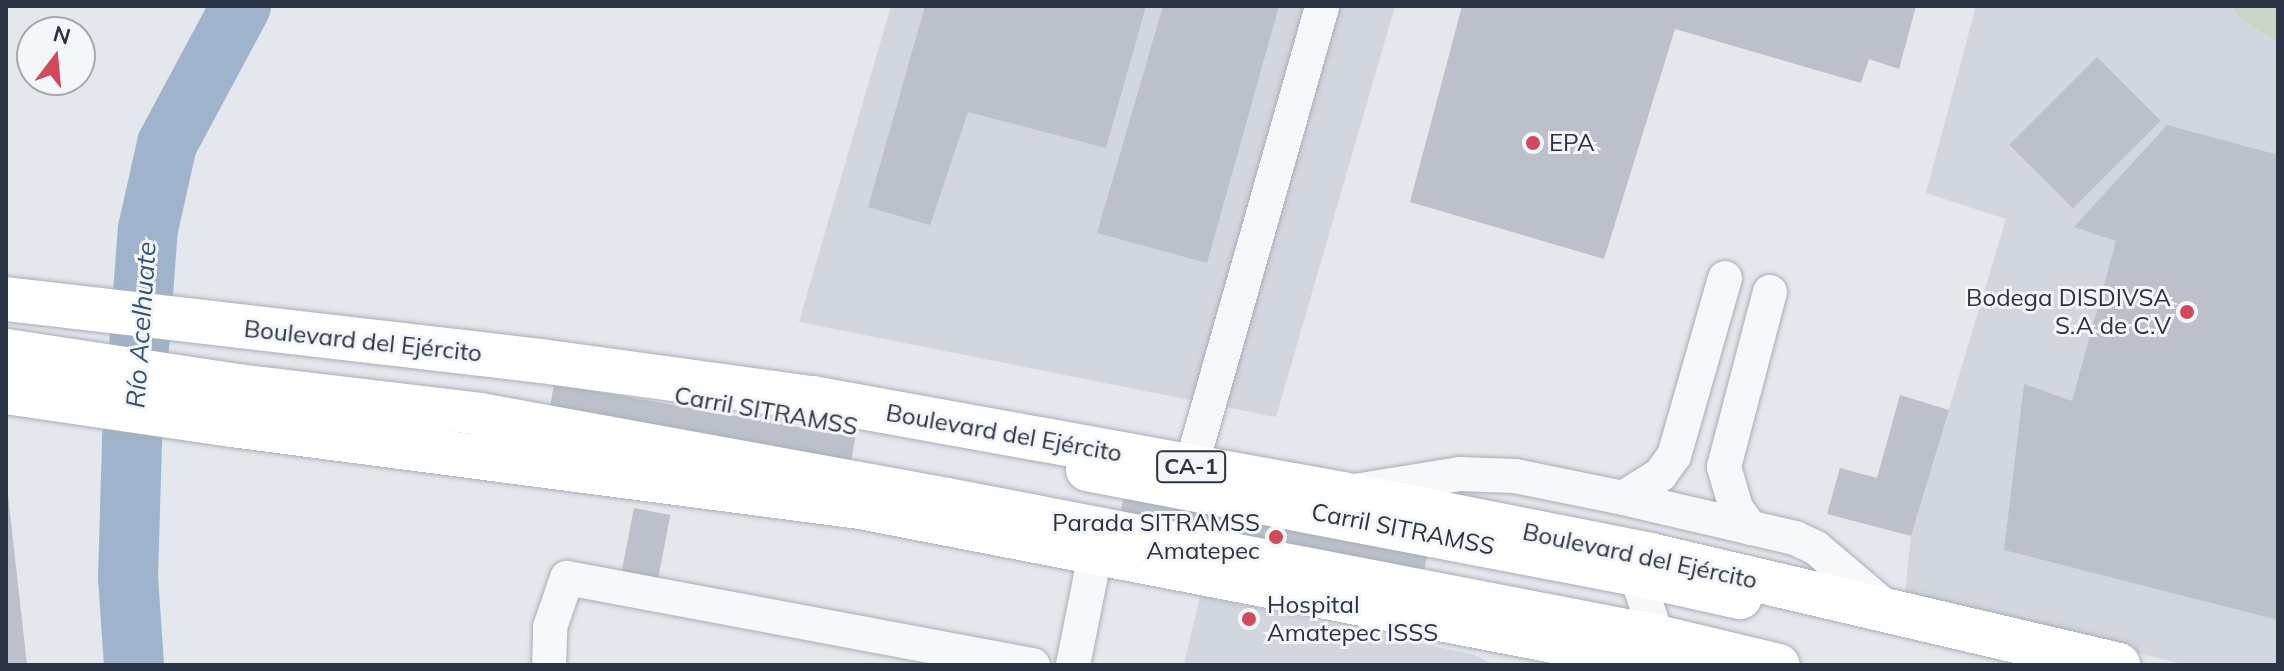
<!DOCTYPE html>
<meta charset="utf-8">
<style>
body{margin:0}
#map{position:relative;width:2284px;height:671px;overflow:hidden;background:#e4e7ec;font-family:Mulish,sans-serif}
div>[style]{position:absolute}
.built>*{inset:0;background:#d2d6de}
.green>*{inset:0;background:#c9d6c5}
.river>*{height:60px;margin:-30px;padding:0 30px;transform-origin:30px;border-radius:30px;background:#9fb4cc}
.building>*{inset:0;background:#bbc0ca;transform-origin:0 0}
.roads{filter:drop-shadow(0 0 2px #a9aeb7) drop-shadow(0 0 2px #a9aeb7)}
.minor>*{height:34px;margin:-17px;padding:0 17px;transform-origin:17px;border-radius:17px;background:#f7f8fa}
.major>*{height:42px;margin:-21px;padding:0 21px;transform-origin:21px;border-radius:21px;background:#fff}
.highway>*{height:44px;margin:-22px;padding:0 22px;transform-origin:22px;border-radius:22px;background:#fff}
.dots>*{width:22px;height:22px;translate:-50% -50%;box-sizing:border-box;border:4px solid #f4f6f9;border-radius:50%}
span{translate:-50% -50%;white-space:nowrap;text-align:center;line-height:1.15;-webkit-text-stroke:6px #f4f6f9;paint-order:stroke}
.shield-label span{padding:2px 6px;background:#f4f6f9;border:2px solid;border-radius:6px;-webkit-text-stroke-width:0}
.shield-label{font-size:22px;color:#2b3445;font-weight:700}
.poi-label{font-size:24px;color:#2b3445}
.left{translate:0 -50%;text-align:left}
.right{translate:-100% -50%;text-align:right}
.street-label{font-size:24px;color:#2b3445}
.water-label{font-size:26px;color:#34527a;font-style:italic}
.frame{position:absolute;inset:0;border:8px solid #2b3445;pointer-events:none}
.north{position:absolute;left:16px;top:16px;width:80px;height:80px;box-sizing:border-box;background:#f4f6f9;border:2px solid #a4a8b1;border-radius:50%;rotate:16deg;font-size:22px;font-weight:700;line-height:32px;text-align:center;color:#2b3445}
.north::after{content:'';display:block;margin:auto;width:28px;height:36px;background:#d1495b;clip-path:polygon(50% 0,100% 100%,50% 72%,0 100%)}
</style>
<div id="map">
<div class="built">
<div style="clip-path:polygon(891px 6px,1395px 6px,1276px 417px,799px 322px)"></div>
<div style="clip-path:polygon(1976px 6px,2231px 6px,2243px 20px,2278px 42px,2278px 665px,2186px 665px,1905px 594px,1911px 536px,2006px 219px,1926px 193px)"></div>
<div style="clip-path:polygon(1200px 596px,1475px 655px,1494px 665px,1184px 665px)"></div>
</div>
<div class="green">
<div style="clip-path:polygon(2231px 6px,2278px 6px,2278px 42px,2243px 20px)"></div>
</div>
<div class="river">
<div style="left:134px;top:665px;width:87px;rotate:-93.9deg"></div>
<div style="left:128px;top:578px;width:138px;rotate:-88.3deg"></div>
<div style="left:132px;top:440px;width:212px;rotate:-85.7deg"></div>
<div style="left:148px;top:229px;width:87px;rotate:-77.4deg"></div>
<div style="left:167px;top:144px;width:157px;rotate:-61.8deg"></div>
</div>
<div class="building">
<div style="clip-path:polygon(925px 6px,1146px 6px,1106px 148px,968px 112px,930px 225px,868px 207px)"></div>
<div style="clip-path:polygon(1163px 6px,1279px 6px,1207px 263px,1097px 233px)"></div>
<div style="clip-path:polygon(1462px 6px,1916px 6px,1899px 69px,1869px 59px,1861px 83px,1675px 29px,1604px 259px,1410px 202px)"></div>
<div style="left:2097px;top:57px;width:90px;height:124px;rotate:45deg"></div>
<div style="clip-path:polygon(2167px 125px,2278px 155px,2278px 620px,2004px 550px,2024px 384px,2072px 401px,2116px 241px,2074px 227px)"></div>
<div style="left:554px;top:384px;width:306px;height:28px;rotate:10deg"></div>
<div style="clip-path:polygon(1900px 395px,1949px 410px,1911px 536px,1827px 514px,1840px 468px,1877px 478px)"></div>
<div style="left:1125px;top:491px;width:309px;height:30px;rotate:12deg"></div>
<div style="clip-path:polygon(6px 495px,8px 495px,27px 665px,6px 665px)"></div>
<div style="left:634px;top:508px;width:37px;height:76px;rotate:11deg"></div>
</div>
<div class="roads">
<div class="minor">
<div style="left:1191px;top:467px;width:479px;rotate:-74.1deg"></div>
<div style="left:1355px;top:491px;width:106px;rotate:-9.2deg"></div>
<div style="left:1460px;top:474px;width:55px;rotate:2.1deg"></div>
<div style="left:1515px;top:476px;width:110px;rotate:11.5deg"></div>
<div style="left:1623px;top:498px;width:177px;rotate:13.1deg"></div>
<div style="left:1795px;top:538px;width:23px;rotate:25deg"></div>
<div style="left:1816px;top:548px;width:96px;rotate:40.3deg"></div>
<div style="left:1623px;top:498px;width:44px;rotate:-31.9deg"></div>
<div style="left:1660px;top:475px;width:24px;rotate:-54deg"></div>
<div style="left:1674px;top:456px;width:185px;rotate:-74deg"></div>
<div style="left:1750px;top:528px;width:24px;rotate:-125deg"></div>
<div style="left:1736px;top:508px;width:43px;rotate:-106.3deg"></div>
<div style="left:1724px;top:467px;width:181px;rotate:-75.3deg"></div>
<div style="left:1626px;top:555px;width:22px;rotate:63deg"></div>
<div style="left:1636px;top:575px;width:65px;rotate:71deg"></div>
<div style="left:1657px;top:636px;width:21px;rotate:85deg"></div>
<div style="left:549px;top:665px;width:38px;rotate:-88deg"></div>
<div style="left:550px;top:627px;width:52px;rotate:-70.9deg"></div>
<div style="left:567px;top:578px;width:474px;rotate:10.6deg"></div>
<div style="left:1073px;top:665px;width:117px;rotate:-78.7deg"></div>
</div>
<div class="major">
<div style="left:6px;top:350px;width:235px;rotate:8.6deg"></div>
<div style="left:238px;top:385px;width:244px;rotate:6.8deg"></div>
<div style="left:480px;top:414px;width:476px;rotate:10.3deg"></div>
<div style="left:948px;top:499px;width:722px;rotate:10.94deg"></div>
<div style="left:1657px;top:636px;width:125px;rotate:13.4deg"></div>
<div style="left:1087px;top:470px;width:559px;rotate:10.83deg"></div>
<div style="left:1636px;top:575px;width:107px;rotate:12.5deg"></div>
</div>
<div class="highway">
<div style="left:6px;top:299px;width:539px;rotate:6.61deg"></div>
<div style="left:541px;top:361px;width:274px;rotate:7.8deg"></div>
<div style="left:812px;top:398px;width:540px;rotate:10.25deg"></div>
<div style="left:1343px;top:494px;width:313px;rotate:11.2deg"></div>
<div style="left:1650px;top:555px;width:481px;rotate:13.2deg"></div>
<div style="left:6px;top:392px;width:228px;rotate:8.3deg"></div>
<div style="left:232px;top:425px;width:633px;rotate:7.44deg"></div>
<div style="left:860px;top:507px;width:833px;rotate:10.93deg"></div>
</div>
</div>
<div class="dots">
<div style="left:1533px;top:143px;background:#d1495b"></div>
<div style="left:2187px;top:312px;background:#d1495b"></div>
<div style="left:1276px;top:537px;background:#d1495b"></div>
<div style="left:1249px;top:619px;background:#d1495b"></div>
</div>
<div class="shield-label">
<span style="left:1191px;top:467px">CA-1</span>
</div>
<div class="poi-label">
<span class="left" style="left:1549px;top:143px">EPA</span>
<span class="right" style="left:2171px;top:312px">Bodega DISDIVSA<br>S.A de C.V</span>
<span class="right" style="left:1260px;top:537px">Parada SITRAMSS<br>Amatepec</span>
<span class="left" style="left:1267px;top:619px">Hospital<br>Amatepec ISSS</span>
</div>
<div class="street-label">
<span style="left:363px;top:341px;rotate:6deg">Boulevard del Ejército</span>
<span style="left:766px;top:411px;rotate:10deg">Carril SITRAMSS</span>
<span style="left:1004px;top:433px;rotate:10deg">Boulevard del Ejército</span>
<span style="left:1403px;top:529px;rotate:11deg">Carril SITRAMSS</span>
<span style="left:1640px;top:556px;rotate:12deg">Boulevard del Ejército</span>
</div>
<div class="water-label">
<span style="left:141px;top:325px;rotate:-86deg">Río Acelhuate</span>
</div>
<div class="frame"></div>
<div class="north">N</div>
</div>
